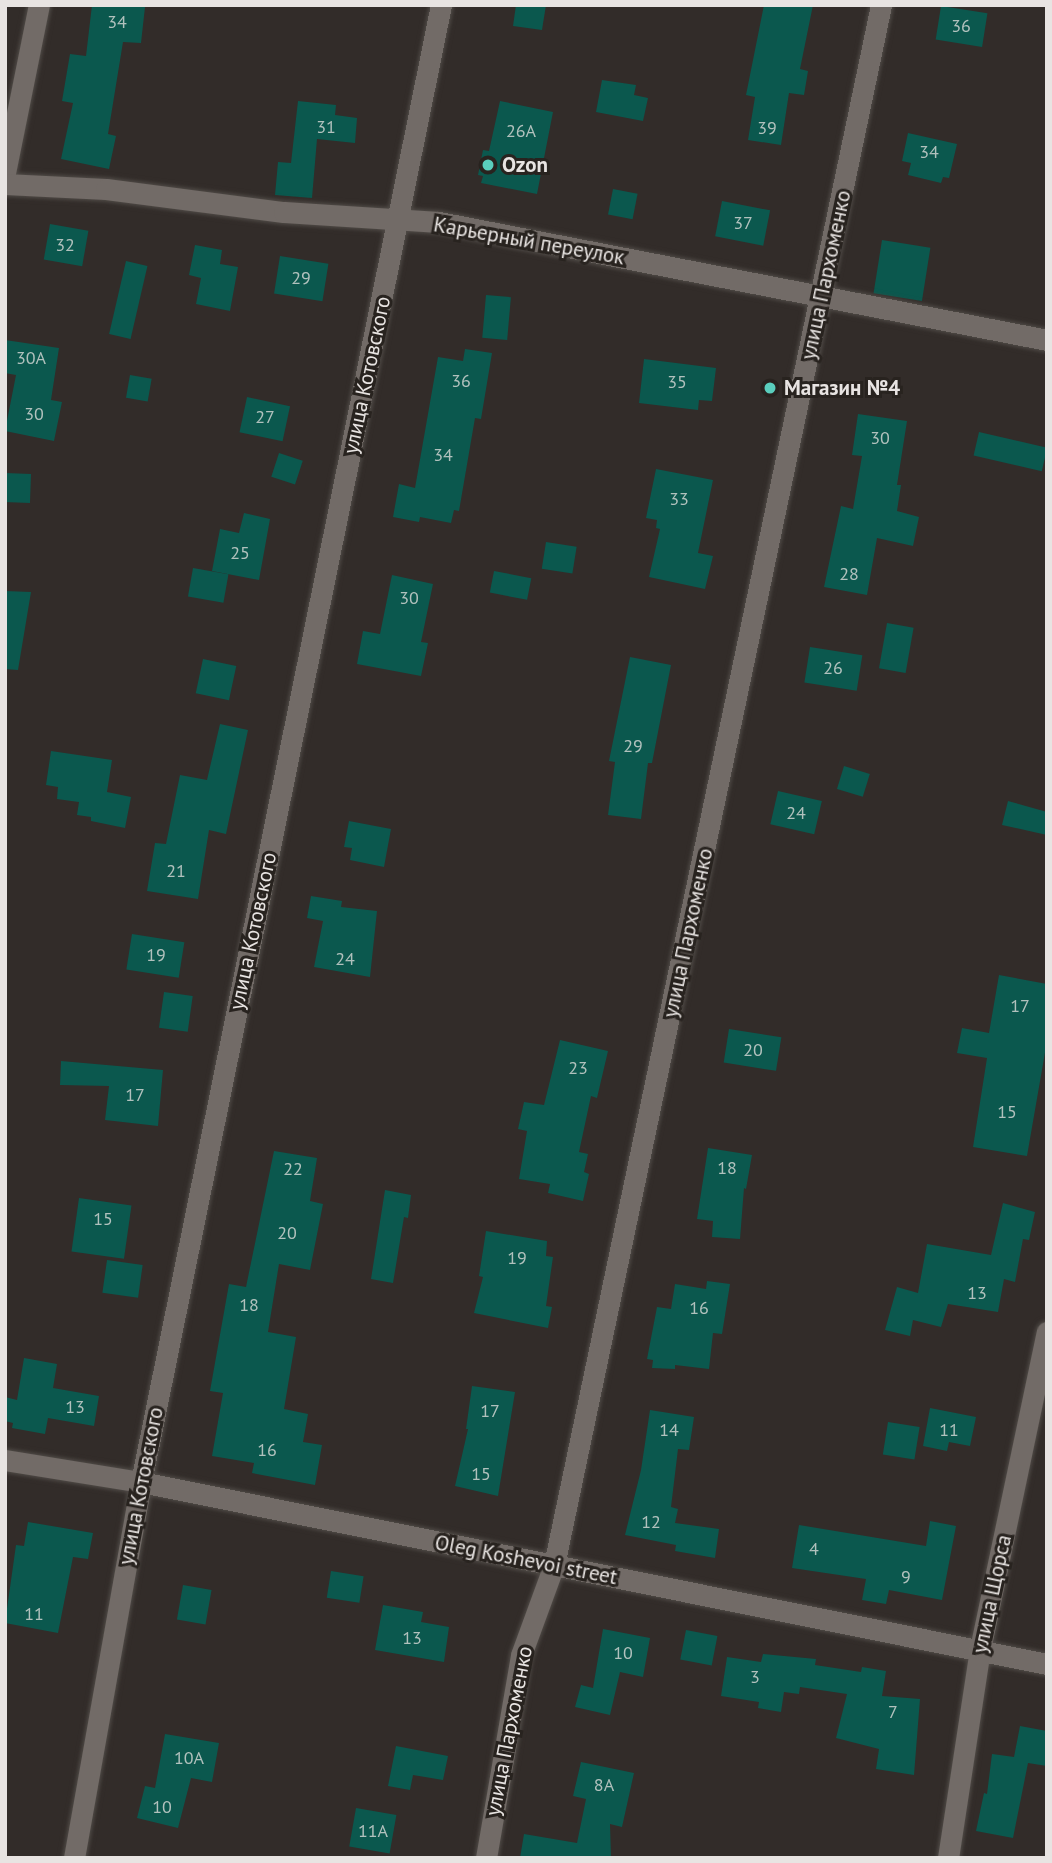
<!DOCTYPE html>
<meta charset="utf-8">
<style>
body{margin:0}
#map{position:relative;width:1052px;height:1863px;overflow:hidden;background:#322c29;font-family:"PT Sans",sans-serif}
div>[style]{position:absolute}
.building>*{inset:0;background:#0b584e;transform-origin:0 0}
.roads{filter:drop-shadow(0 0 2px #504b47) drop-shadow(0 0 2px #504b47)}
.minor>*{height:21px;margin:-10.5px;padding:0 10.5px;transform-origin:10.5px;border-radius:10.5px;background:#726b67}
.dots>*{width:19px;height:19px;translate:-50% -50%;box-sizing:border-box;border:4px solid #28231f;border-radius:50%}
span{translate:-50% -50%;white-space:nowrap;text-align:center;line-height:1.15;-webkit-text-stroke:6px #28231f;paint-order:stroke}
.number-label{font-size:18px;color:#b1c1bd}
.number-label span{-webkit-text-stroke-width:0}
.poi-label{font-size:21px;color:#e8e4e2;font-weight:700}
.left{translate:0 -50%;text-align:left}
.street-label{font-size:21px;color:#e8e4e2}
.frame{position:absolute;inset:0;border:7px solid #e8e4e2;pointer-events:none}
</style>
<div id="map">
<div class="building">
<div style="clip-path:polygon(92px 5px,145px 7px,141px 43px,123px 42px,108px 134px,116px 136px,109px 169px,61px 159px,73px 103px,62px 101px,70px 54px,86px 56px)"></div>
<div style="clip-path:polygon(516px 5px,546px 5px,542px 30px,513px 26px)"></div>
<div style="clip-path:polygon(764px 5px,813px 5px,800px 69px,808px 71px,804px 95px,789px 93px,781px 145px,748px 140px,755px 97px,746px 95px)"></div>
<div style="left:941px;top:6px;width:47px;height:34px;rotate:9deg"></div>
<div style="clip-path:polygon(602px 80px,636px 85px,634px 95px,648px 98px,643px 121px,596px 112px)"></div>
<div style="clip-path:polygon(298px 101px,336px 105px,335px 115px,357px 118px,355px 143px,317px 139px,312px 198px,275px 195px,278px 162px,291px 163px)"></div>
<div style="clip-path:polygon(500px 101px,553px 112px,537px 194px,481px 183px,483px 176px,478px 175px,483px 150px,489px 151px)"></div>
<div style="clip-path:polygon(908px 133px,957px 144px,949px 178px,943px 177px,941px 183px,908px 175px,911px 163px,902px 161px)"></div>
<div style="left:613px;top:189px;width:25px;height:26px;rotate:11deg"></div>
<div style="left:722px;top:201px;width:49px;height:36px;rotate:11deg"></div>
<div style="left:50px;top:224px;width:39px;height:36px;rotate:10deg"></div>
<div style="left:882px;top:240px;width:49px;height:54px;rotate:9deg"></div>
<div style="clip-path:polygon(195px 245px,222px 250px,220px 264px,238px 267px,230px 311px,196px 304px,201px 278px,189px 275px)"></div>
<div style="left:280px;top:256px;width:49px;height:38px;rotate:9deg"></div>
<div style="left:126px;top:261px;width:22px;height:75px;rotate:13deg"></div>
<div style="left:486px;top:295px;width:25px;height:43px;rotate:5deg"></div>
<div style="clip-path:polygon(5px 340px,59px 348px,51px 400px,62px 402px,54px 441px,5px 431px,16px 375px,5px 373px)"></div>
<div style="clip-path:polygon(465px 349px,492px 353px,481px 419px,475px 418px,459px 511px,454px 510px,451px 523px,420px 517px,419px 522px,393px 517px,399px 484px,415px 488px,438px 357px,463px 361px)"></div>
<div style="clip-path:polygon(644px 359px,716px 368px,712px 401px,699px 400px,698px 410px,639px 403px)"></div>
<div style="left:130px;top:375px;width:22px;height:23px;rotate:10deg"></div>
<div style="left:247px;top:397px;width:44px;height:36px;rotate:12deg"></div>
<div style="clip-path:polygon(858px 414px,907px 421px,897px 485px,901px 485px,897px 511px,919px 517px,913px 546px,877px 538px,867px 595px,824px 587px,841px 506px,853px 509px,862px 456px,852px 455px)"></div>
<div style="left:979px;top:432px;width:70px;height:24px;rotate:13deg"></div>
<div style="left:279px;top:453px;width:25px;height:25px;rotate:18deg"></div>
<div style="clip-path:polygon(656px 469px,713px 480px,698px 553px,713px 556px,705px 589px,649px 577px,660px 529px,656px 528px,657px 520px,646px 518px)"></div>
<div style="left:5px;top:473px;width:26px;height:29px;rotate:2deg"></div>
<div style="clip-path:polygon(244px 513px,270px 519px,259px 580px,212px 571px,220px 529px,239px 533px)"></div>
<div style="left:546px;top:542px;width:31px;height:27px;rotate:9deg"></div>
<div style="left:193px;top:568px;width:36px;height:29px;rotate:10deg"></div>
<div style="left:494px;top:571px;width:38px;height:22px;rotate:11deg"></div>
<div style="clip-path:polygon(392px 575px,433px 584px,421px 642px,428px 643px,421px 676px,357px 664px,363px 631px,380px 634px)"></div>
<div style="clip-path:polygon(5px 591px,31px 592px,18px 670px,5px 669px)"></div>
<div style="left:887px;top:623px;width:27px;height:46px;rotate:10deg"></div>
<div style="left:810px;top:647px;width:53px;height:36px;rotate:9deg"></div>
<div style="clip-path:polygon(630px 657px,671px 665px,652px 763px,648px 763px,641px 819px,608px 815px,615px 762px,609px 761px)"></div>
<div style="left:203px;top:659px;width:34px;height:35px;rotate:12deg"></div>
<div style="clip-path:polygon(220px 724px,248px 730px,226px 834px,209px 830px,198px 899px,147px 891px,155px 843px,166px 844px,180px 775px,207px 780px)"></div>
<div style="clip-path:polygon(51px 751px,112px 760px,107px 792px,131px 797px,125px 828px,91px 821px,91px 817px,77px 815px,79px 802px,57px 799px,58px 787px,46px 785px)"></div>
<div style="left:844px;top:766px;width:27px;height:24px;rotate:17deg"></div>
<div style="left:778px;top:791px;width:45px;height:34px;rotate:13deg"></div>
<div style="clip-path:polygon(1008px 801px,1047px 812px,1047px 835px,1002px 825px)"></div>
<div style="clip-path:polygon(349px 821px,391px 829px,384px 867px,350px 860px,352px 848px,344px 847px)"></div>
<div style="clip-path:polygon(311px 896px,342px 901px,341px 907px,377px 911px,370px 977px,314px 967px,323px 921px,307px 918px)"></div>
<div style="left:132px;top:934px;width:53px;height:36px;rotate:9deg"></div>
<div style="clip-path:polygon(999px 975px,1047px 984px,1047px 1041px,1027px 1156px,973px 1147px,987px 1058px,957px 1053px,962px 1028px,989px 1033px)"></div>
<div style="left:164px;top:992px;width:29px;height:36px;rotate:8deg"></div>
<div style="left:729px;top:1029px;width:53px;height:34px;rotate:9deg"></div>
<div style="clip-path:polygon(560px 1040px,608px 1051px,597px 1098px,591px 1096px,579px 1152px,588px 1154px,584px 1172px,589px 1174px,583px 1201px,548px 1193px,550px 1184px,519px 1179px,527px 1131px,518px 1129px,524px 1102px,544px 1105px)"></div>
<div style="clip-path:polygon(61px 1061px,163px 1070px,158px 1126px,105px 1120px,109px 1086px,60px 1085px)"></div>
<div style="clip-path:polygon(708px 1148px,752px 1155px,746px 1189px,744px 1188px,740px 1239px,712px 1237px,713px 1221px,697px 1219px)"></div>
<div style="clip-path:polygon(274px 1151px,317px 1158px,310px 1201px,323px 1204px,310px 1270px,279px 1264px,268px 1332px,296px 1337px,284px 1409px,308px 1414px,303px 1442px,322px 1445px,315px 1485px,252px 1473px,254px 1463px,212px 1456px,223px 1393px,210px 1391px,229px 1284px,246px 1287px)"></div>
<div style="clip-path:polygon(385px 1190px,411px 1195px,408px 1218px,404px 1217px,393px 1283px,371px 1279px)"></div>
<div style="left:79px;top:1198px;width:53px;height:54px;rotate:8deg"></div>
<div style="clip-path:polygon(1003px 1203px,1035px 1212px,1029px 1240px,1023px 1239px,1015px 1282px,1004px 1279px,998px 1312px,948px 1304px,941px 1327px,913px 1320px,910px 1336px,885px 1330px,897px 1287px,918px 1293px,927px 1244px,991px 1255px)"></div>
<div style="clip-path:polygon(486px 1231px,547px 1241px,546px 1256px,553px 1257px,546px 1306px,552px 1307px,548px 1328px,474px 1313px,483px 1277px,479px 1276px)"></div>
<div style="left:107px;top:1260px;width:36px;height:33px;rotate:8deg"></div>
<div style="clip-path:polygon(707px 1281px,730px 1284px,722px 1334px,713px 1333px,709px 1369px,675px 1365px,675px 1369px,652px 1368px,653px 1360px,647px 1359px,657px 1307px,671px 1309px,675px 1284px,706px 1289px)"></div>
<div style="clip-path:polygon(24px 1358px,57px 1364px,53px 1388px,99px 1396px,94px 1426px,48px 1418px,45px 1434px,12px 1428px,13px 1423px,5px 1421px,5px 1397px,17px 1400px)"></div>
<div style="clip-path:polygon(472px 1386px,515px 1392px,498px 1496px,455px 1486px,468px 1429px,466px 1429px)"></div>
<div style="clip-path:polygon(930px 1408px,976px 1417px,970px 1446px,949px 1442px,947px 1451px,923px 1446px)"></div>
<div style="clip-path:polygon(650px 1410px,694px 1417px,689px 1450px,678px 1449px,671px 1507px,678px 1509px,675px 1523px,719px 1529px,715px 1558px,675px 1551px,676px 1545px,625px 1535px,641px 1470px)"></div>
<div style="left:888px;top:1422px;width:32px;height:33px;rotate:9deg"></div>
<div style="clip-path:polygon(930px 1521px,956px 1526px,942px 1600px,889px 1590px,886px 1604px,862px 1600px,866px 1579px,792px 1568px,799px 1525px,926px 1546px)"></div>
<div style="clip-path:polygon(28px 1522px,93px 1533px,88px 1559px,73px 1557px,58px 1633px,5px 1623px,16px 1545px,24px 1546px)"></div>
<div style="left:331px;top:1571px;width:33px;height:27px;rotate:9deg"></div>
<div style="left:183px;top:1585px;width:29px;height:35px;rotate:10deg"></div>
<div style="clip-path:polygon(383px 1605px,423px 1612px,421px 1622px,449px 1627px,444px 1662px,375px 1650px)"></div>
<div style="clip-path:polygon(603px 1629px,650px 1638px,643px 1677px,620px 1672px,610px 1715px,575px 1707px,581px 1685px,593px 1688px)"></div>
<div style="left:686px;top:1630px;width:32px;height:30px;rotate:11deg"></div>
<div style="clip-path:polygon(763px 1654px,816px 1659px,815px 1665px,861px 1672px,862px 1667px,886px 1671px,882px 1696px,920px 1699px,914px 1775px,876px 1769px,879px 1749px,836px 1738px,847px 1694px,800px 1687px,799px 1694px,784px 1692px,781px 1712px,758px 1708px,759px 1702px,721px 1696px,727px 1657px,761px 1662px)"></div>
<div style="clip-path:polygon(1020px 1726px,1047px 1731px,1047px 1766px,1028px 1763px,1013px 1838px,976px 1831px,984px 1793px,987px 1794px,992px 1754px,1014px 1757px)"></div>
<div style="clip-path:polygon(165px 1734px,219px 1743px,212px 1782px,191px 1778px,178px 1828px,137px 1818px,145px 1786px,155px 1788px)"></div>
<div style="clip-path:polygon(396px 1746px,448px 1756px,443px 1780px,413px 1775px,410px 1790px,388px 1786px)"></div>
<div style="clip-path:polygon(581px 1762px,634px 1773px,622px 1827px,610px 1824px,611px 1858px,520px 1858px,524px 1834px,577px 1843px,586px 1799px,573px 1796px)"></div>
<div style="left:356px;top:1808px;width:41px;height:39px;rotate:10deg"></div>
</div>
<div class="roads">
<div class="minor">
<div style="left:5px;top:173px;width:171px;rotate:-78.6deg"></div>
<div style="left:5px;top:184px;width:101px;rotate:2.8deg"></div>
<div style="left:106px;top:189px;width:179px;rotate:7.4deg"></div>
<div style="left:284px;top:212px;width:155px;rotate:3.7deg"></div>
<div style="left:439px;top:222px;width:619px;rotate:10.98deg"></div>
<div style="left:5px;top:1460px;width:138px;rotate:9.2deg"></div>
<div style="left:141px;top:1482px;width:924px;rotate:11.36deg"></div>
<div style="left:74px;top:1858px;width:382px;rotate:-79.9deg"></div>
<div style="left:141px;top:1482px;width:1507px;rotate:-78.52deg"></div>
<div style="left:486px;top:1858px;width:206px;rotate:-80.2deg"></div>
<div style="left:521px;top:1655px;width:96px;rotate:-69.9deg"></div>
<div style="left:554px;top:1565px;width:1594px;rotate:-78.16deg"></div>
<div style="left:948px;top:1858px;width:211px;rotate:-81.3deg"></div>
<div style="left:980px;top:1649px;width:324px;rotate:-78.1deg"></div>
</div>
</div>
<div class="dots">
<div style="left:488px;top:165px;background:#5acebd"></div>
<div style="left:770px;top:388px;background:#5acebd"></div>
</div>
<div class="number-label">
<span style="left:117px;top:22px">34</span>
<span style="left:961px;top:26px">36</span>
<span style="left:326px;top:127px">31</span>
<span style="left:767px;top:128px">39</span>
<span style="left:521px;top:131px">26А</span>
<span style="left:929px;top:152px">34</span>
<span style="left:743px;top:223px">37</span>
<span style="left:65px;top:245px">32</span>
<span style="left:301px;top:278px">29</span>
<span style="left:31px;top:358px">30А</span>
<span style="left:461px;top:381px">36</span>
<span style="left:677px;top:382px">35</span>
<span style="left:34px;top:414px">30</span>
<span style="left:265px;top:417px">27</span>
<span style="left:880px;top:438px">30</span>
<span style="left:443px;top:455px">34</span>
<span style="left:679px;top:499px">33</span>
<span style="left:240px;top:553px">25</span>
<span style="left:849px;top:574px">28</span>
<span style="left:409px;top:598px">30</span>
<span style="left:833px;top:668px">26</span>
<span style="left:633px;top:746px">29</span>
<span style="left:796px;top:813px">24</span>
<span style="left:176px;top:871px">21</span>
<span style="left:156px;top:955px">19</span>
<span style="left:345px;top:959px">24</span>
<span style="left:1020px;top:1006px">17</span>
<span style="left:753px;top:1050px">20</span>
<span style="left:578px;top:1068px">23</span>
<span style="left:135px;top:1095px">17</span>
<span style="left:1007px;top:1112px">15</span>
<span style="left:727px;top:1168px">18</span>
<span style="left:293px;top:1169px">22</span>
<span style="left:103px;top:1219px">15</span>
<span style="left:287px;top:1233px">20</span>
<span style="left:517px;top:1258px">19</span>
<span style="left:977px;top:1293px">13</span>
<span style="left:249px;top:1305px">18</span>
<span style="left:699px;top:1308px">16</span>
<span style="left:75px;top:1407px">13</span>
<span style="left:490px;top:1411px">17</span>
<span style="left:669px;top:1430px">14</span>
<span style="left:949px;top:1430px">11</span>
<span style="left:267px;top:1450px">16</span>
<span style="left:481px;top:1474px">15</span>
<span style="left:651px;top:1522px">12</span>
<span style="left:814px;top:1549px">4</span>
<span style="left:906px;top:1577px">9</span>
<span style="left:34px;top:1614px">11</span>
<span style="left:412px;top:1638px">13</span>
<span style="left:623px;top:1653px">10</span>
<span style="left:755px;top:1677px">3</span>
<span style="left:893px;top:1712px">7</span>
<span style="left:189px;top:1758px">10А</span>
<span style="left:604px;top:1785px">8А</span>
<span style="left:162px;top:1807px">10</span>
<span style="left:373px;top:1831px">11А</span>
</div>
<div class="poi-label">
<span class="left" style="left:502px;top:165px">Ozon</span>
<span class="left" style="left:784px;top:388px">Магазин №4</span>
</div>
<div class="street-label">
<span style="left:529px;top:241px;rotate:10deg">Карьерный переулок</span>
<span style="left:826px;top:275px;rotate:-78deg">улица Пархоменко</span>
<span style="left:367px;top:375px;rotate:-78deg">улица Котовского</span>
<span style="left:253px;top:931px;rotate:-78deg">улица Котовского</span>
<span style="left:688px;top:933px;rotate:-78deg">улица Пархоменко</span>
<span style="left:141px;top:1486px;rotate:-79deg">улица Котовского</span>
<span style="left:526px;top:1560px;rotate:11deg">Oleg Koshevoi street</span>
<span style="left:992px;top:1594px;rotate:-78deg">улица Щорса</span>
<span style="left:509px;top:1731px;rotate:-79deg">улица Пархоменко</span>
</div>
<div class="frame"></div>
</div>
